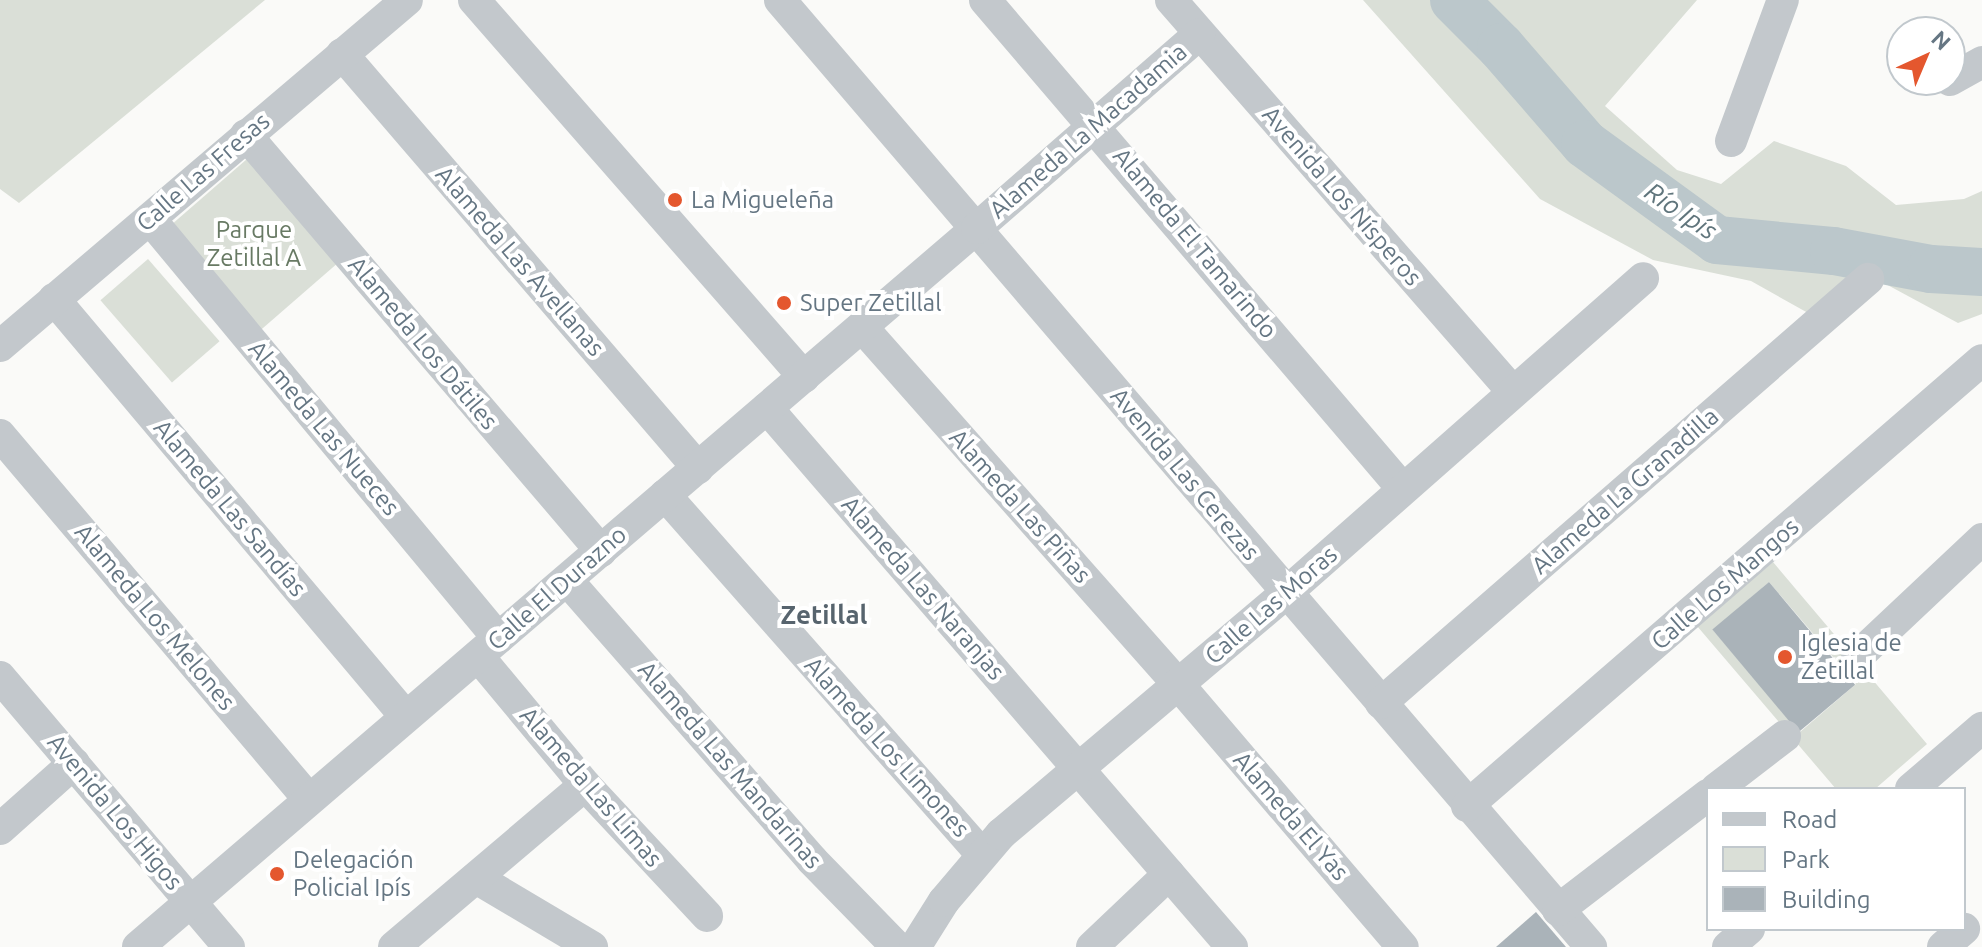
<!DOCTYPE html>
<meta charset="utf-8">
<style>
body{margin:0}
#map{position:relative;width:1982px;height:947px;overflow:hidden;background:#fafaf8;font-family:Ubuntu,sans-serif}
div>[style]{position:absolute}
.green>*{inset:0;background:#dadfd7;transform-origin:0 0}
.river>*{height:48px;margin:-24px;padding:0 24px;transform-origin:24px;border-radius:24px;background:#bbc7cb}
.building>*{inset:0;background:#aab3b9;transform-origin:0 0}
.minor>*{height:32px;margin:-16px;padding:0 16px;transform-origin:16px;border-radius:16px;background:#c3c8cc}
.dots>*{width:22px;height:22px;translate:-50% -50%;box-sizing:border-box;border:4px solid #fff;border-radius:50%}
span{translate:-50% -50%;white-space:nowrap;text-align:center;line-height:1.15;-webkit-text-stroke:8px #fff;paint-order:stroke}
.street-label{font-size:24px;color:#657683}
.poi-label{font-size:24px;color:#657683}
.left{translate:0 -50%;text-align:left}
.park-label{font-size:24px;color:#687a64}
.water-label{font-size:26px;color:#60757c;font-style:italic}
.neighbourhood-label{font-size:26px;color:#57646e;font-weight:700}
.legend{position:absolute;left:1706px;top:787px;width:260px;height:144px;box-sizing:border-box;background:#fff;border:2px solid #c1c8cd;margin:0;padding:10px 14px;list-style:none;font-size:24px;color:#657683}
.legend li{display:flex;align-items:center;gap:16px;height:40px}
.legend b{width:40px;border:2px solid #c1c8cd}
.north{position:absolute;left:1886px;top:16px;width:80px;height:80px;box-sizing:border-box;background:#fff;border:2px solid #c1c8cd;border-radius:50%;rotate:44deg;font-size:22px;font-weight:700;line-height:32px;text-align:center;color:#657683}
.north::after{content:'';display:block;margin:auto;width:28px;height:36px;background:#e4572e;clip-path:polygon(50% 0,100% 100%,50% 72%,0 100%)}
</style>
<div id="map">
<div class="green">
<div style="clip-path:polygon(0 0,265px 0,19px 203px,0 189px)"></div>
<div style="clip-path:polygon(1363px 0,1697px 0,1605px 106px,1677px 170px,1721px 184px,1774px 141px,1846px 166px,1896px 205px,1964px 199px,1982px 191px,1982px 314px,1958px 323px,1882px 282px,1817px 318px,1751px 281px,1653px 260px,1540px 199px)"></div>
<div style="left:247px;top:159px;width:138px;height:101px;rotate:49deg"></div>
<div style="left:148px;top:259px;width:109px;height:63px;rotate:49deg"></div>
<div style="clip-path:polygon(evenodd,1773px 562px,1927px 744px,1875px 789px,1836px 789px,1697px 626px,1773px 562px,1769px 582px,1856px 684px,1800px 732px,1713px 630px,1769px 582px)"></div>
</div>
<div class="river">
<div style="left:1454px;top:0;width:66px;rotate:45deg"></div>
<div style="left:1501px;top:47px;width:128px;rotate:49.1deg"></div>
<div style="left:1585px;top:144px;width:163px;rotate:36deg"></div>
<div style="left:1717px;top:240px;width:118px;rotate:5.4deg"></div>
<div style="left:1834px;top:251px;width:99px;rotate:10.5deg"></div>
<div style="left:1931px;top:269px;width:51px;rotate:3.4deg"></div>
</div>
<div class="building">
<div style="left:1769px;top:582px;width:134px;height:74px;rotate:50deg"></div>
<div style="clip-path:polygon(1536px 912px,1566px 947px,1496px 947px)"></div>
</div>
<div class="minor">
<div style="left:474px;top:0;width:501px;rotate:48.8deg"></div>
<div style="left:780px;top:0;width:1247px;rotate:49.42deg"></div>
<div style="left:985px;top:0;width:643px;rotate:49.48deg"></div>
<div style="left:1171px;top:0;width:520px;rotate:48.9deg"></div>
<div style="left:342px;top:54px;width:546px;rotate:49.31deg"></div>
<div style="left:1950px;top:80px;width:37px;rotate:-29deg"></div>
<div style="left:246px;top:135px;width:547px;rotate:49.52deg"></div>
<div style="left:1731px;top:141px;width:150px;rotate:-69.8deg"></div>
<div style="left:150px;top:219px;width:545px;rotate:50.29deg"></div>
<div style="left:54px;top:299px;width:546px;rotate:49.9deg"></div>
<div style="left:862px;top:327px;width:477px;rotate:48.5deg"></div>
<div style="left:1178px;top:684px;width:346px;rotate:49.5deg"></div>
<div style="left:0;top:346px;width:534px;rotate:-40.37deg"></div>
<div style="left:767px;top:408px;width:712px;rotate:49.22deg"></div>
<div style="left:0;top:435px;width:478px;rotate:49.7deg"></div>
<div style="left:665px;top:495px;width:479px;rotate:48.6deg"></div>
<div style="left:567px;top:580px;width:372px;rotate:48.8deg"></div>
<div style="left:812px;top:860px;width:122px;rotate:45.7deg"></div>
<div style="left:478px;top:656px;width:168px;rotate:50.3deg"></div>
<div style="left:585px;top:785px;width:179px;rotate:47deg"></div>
<div style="left:1857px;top:657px;width:172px;rotate:-43.3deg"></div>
<div style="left:0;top:677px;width:354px;rotate:49.7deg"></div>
<div style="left:1381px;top:703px;width:646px;rotate:-41.04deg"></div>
<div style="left:1716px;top:789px;width:87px;rotate:-37.5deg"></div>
<div style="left:1911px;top:789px;width:94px;rotate:-40.7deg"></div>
<div style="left:1467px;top:806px;width:681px;rotate:-40.89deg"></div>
<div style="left:0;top:829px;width:99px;rotate:-41.7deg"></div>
<div style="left:476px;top:878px;width:135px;rotate:30.7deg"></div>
<div style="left:1558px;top:910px;width:189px;rotate:-37.5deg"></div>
<div style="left:138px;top:947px;width:1105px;rotate:-40.6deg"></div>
<div style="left:977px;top:228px;width:295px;rotate:-41.1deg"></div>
<div style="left:394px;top:947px;width:250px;rotate:-40.3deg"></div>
<div style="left:915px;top:947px;width:54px;rotate:-57.8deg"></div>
<div style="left:944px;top:901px;width:88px;rotate:-49.6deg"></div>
<div style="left:1001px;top:834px;width:373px;rotate:-40.2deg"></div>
<div style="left:1286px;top:593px;width:476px;rotate:-41.4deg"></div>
<div style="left:1092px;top:947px;width:106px;rotate:-43.5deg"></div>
<div style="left:1728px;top:947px;width:28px;rotate:-41deg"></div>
<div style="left:1943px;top:947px;width:28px;rotate:-41deg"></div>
</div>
<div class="dots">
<div style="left:675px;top:200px;background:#e4572e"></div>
<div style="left:784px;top:303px;background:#e4572e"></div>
<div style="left:1785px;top:657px;background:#e4572e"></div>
<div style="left:277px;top:874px;background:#e4572e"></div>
</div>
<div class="street-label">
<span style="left:1088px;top:131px;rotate:-41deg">Alameda La Macadamia</span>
<span style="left:203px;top:172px;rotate:-41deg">Calle Las Fresas</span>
<span style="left:1342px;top:196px;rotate:49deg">Avenida Los Nísperos</span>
<span style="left:1195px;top:243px;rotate:50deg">Alameda El Tamarindo</span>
<span style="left:520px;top:261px;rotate:49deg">Alameda Las Avellanas</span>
<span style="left:423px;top:343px;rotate:50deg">Alameda Los Dátiles</span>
<span style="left:324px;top:428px;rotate:50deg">Alameda Las Nueces</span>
<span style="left:1185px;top:474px;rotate:50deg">Avenida Las Cerezas</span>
<span style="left:1625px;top:491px;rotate:-41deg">Alameda La Granadilla</span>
<span style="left:1020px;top:506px;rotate:48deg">Alameda Las Piñas</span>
<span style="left:230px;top:508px;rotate:50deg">Alameda Las Sandías</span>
<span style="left:1725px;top:584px;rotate:-41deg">Calle Los Mangos</span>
<span style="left:557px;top:588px;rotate:-41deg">Calle El Durazno</span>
<span style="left:923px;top:588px;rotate:49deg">Alameda Las Naranjas</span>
<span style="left:1271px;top:605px;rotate:-41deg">Calle Las Moras</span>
<span style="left:155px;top:617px;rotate:50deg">Alameda Los Melones</span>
<span style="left:887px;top:747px;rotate:48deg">Alameda Los Limones</span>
<span style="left:730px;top:765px;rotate:49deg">Alameda Las Mandarinas</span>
<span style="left:591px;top:787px;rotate:49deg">Alameda Las Limas</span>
<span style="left:115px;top:812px;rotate:50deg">Avenida Los Higos</span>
<span style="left:1291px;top:816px;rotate:49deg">Alameda El Yas</span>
</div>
<div class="poi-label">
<span class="left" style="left:691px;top:200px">La Migueleña</span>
<span class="left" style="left:800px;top:303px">Super Zetillal</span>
<span class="left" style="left:1801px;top:657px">Iglesia de<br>Zetillal</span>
<span class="left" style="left:293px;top:874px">Delegación<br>Policial Ipís</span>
</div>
<div class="park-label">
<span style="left:254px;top:244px">Parque<br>Zetillal A</span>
</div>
<div class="water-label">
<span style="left:1681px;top:211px;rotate:34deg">Río Ipís</span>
</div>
<div class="neighbourhood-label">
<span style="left:824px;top:615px">Zetillal</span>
</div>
<ul class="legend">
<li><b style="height:10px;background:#c3c8cc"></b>Road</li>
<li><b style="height:22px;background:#dadfd7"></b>Park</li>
<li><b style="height:22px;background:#aab3b9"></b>Building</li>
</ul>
<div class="north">N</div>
</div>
